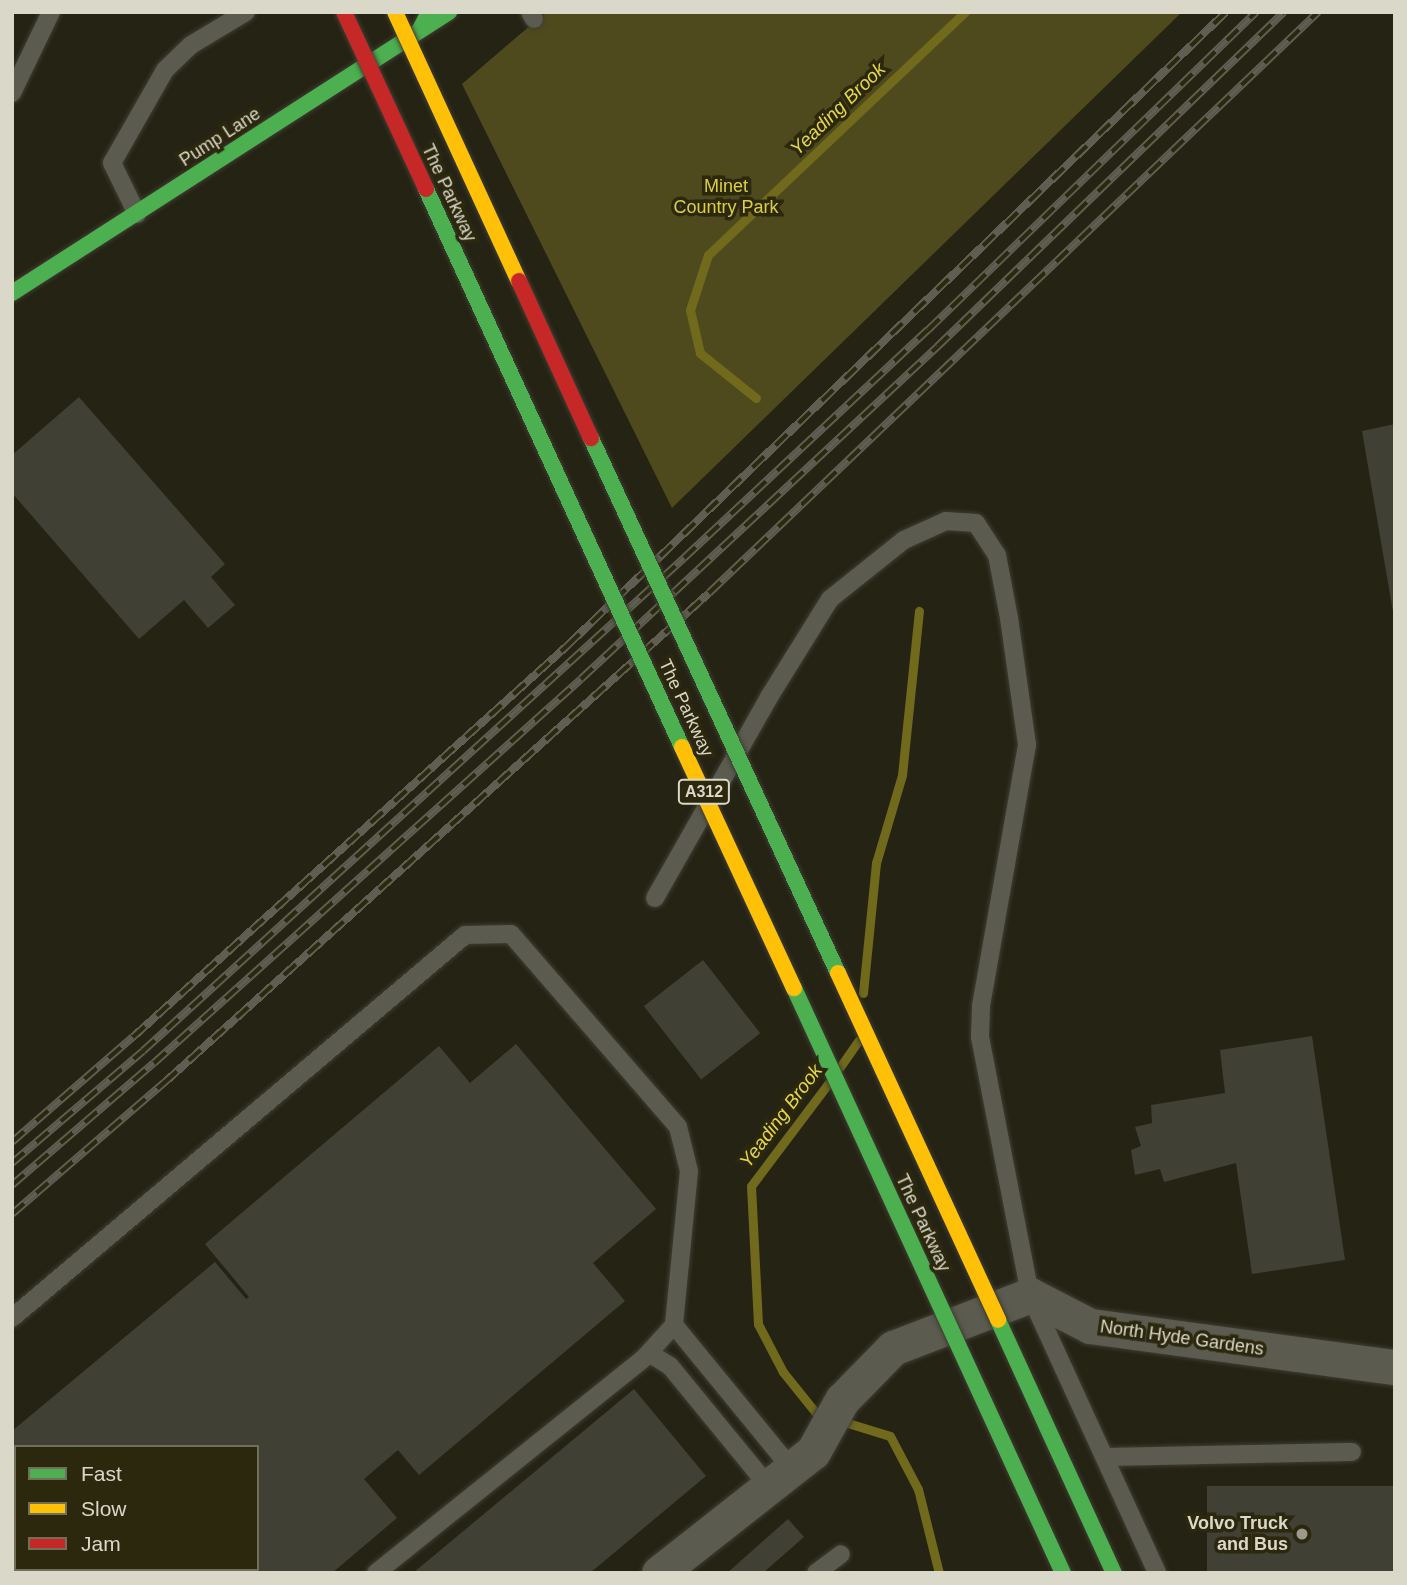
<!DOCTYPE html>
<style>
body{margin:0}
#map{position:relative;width:1407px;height:1585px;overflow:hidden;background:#252314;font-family:Helvetica,sans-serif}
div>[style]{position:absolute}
.green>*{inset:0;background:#4f4a1d}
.stream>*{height:9px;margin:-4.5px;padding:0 4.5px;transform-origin:4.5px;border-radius:4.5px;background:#716a1d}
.building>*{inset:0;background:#414034;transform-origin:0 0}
.roads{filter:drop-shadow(0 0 2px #3f3d32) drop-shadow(0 0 2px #3f3d32)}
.lane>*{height:18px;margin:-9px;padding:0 9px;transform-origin:9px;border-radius:9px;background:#5c5b50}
.street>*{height:35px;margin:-17.5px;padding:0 17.5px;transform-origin:17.5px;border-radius:17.5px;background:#5c5b50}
.fast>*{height:16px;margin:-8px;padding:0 8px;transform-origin:8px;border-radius:8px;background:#4caf50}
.rail>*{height:8px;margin-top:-4px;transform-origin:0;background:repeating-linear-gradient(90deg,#2b280e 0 16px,#5e5e52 0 32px);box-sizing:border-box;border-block:2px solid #5e5e52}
.bridges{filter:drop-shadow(0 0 2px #3f3d32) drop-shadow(0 0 2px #3f3d32)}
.fast-bridge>*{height:16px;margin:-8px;padding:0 8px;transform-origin:8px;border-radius:8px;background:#4caf50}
.slow-bridge>*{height:16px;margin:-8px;padding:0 8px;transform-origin:8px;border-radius:8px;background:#ffc107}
.jam-bridge>*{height:16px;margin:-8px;padding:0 8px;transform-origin:8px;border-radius:8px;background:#c62828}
.dots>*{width:19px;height:19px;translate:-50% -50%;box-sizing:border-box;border:4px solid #2b280e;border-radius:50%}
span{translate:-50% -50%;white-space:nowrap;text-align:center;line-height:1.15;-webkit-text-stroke:7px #2b280e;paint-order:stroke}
.shield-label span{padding:2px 5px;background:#2b280e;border:2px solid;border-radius:5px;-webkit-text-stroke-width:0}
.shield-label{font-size:16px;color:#dad9c9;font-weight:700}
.street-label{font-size:18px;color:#dad9c9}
.park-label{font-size:18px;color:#ddce3f}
.poi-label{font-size:18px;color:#dad9c9;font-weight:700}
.right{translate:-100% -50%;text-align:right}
.water-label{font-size:19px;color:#e5d649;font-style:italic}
.frame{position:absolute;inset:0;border:14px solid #dad9c9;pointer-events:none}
.legend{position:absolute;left:14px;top:1445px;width:245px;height:126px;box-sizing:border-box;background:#2b280e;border:2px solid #716f59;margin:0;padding:9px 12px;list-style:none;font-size:21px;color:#dad9c9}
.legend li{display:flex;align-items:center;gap:14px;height:35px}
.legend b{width:35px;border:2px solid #716f59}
</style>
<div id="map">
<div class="green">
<div style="clip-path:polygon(546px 12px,1182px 12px,672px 508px,462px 84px)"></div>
</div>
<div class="stream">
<div style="left:756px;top:398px;width:72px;rotate:-141.2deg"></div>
<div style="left:700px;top:353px;width:44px;rotate:-103.1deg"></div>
<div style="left:690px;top:310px;width:58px;rotate:-71.9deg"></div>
<div style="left:708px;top:255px;width:354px;rotate:-43.4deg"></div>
<div style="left:863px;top:993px;width:131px;rotate:-84.3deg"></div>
<div style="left:876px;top:863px;width:92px;rotate:-73.5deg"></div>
<div style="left:902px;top:775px;width:165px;rotate:-84.1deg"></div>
<div style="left:840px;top:1067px;width:32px;rotate:-55deg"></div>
<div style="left:825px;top:1416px;width:9px;rotate:-162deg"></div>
<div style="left:816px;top:1413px;width:53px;rotate:-128.8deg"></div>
<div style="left:783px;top:1372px;width:54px;rotate:-117.5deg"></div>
<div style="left:758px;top:1324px;width:138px;rotate:-92.9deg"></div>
<div style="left:751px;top:1186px;width:128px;rotate:-53deg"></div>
<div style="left:838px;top:1420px;width:54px;rotate:17.1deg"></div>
<div style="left:890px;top:1436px;width:60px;rotate:62.2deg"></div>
<div style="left:918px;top:1489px;width:87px;rotate:76deg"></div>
</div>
<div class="building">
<div style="clip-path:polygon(79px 397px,225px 564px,211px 577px,235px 605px,208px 628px,184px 600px,139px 639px,12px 493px,12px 455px)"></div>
<div style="clip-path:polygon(1395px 424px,1395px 612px,1393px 612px,1362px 431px)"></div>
<div style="left:703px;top:960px;width:93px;height:75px;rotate:52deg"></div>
<div style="clip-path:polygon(1312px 1036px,1345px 1260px,1252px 1274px,1236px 1163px,1164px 1182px,1160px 1169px,1135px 1175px,1131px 1150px,1141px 1146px,1135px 1127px,1152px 1123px,1151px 1105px,1225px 1093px,1220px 1050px)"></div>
<div style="clip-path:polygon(516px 1044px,656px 1209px,593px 1263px,625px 1301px,419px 1475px,398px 1450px,364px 1479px,397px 1518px,332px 1573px,12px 1573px,12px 1504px,16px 1501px,16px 1569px,257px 1569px,257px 1447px,16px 1447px,16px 1487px,12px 1483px,12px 1431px,215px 1262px,246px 1299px,249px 1297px,205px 1244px,439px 1046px,470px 1083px)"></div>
<div style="clip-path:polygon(634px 1389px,706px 1476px,590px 1573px,413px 1573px)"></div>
<div style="left:1395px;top:1486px;width:87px;height:188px;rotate:90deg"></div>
<div style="clip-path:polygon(788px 1519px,804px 1537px,763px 1573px,727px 1573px)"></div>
</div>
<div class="roads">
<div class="lane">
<div style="left:530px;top:12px;width:8px;rotate:60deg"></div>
<div style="left:12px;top:93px;width:90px;rotate:-64.3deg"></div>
<div style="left:137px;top:214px;width:57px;rotate:-116.1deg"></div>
<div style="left:112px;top:163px;width:107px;rotate:-60.3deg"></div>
<div style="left:165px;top:70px;width:36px;rotate:-44deg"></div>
<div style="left:191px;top:45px;width:64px;rotate:-31deg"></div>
<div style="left:655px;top:898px;width:231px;rotate:-60.4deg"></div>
<div style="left:769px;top:697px;width:115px;rotate:-58.1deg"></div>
<div style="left:830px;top:599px;width:95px;rotate:-38.6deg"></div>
<div style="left:904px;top:540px;width:46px;rotate:-24.3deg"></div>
<div style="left:946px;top:521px;width:30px;rotate:4deg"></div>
<div style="left:976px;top:523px;width:38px;rotate:57deg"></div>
<div style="left:997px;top:555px;width:64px;rotate:79.2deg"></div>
<div style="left:1009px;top:618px;width:128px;rotate:81.9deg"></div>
<div style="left:1027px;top:745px;width:266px;rotate:100deg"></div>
<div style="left:981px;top:1007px;width:30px;rotate:92deg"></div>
<div style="left:980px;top:1037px;width:263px;rotate:79deg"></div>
<div style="left:1030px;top:1295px;width:306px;rotate:65.4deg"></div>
<div style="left:12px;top:1318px;width:593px;rotate:-40.21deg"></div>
<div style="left:465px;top:935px;width:46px;rotate:-1.2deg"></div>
<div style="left:511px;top:934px;width:255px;rotate:49.1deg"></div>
<div style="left:678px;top:1127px;width:45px;rotate:76deg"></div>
<div style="left:689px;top:1171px;width:155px;rotate:95.6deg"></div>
<div style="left:674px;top:1325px;width:46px;rotate:132.4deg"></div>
<div style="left:643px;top:1359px;width:342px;rotate:141.3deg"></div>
<div style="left:674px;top:1325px;width:186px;rotate:50.7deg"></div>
<div style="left:649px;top:1353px;width:25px;rotate:32deg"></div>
<div style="left:670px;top:1366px;width:156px;rotate:50.7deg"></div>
<div style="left:1105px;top:1457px;width:247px;rotate:-1.2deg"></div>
<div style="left:816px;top:1573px;width:31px;rotate:-37deg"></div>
</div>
<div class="street">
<div style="left:659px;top:1573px;width:196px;rotate:-38.2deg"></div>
<div style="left:813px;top:1452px;width:60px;rotate:-60.9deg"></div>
<div style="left:842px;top:1400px;width:73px;rotate:-45.6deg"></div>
<div style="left:893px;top:1348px;width:147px;rotate:-21.1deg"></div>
<div style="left:1030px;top:1295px;width:68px;rotate:27.3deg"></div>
<div style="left:1090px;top:1326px;width:308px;rotate:7.7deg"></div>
</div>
<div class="fast">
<div style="left:419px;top:31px;width:21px;rotate:-62deg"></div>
<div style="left:12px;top:293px;width:520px;rotate:-32.74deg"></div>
</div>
</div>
<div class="rail">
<div style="left:12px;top:1142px;width:160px;rotate:-41deg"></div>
<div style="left:133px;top:1037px;width:586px;rotate:-42.02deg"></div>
<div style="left:568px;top:645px;width:913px;rotate:-43.89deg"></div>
<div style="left:12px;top:1163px;width:172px;rotate:-40.5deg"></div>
<div style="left:143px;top:1051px;width:732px;rotate:-42.34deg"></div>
<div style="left:684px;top:558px;width:334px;rotate:-43.1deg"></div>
<div style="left:928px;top:330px;width:457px;rotate:-44.1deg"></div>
<div style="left:12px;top:1185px;width:187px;rotate:-40.7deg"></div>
<div style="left:154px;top:1063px;width:574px;rotate:-41.96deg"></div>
<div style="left:581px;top:679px;width:487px;rotate:-43deg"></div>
<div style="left:937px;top:347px;width:482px;rotate:-44deg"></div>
<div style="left:12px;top:1214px;width:202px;rotate:-40.8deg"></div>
<div style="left:165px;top:1082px;width:731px;rotate:-41.95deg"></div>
<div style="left:709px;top:593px;width:842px;rotate:-43.65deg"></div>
</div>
<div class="bridges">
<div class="fast-bridge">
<div style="left:426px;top:189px;width:614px;rotate:65.36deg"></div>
<div style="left:591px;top:438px;width:589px;rotate:65.22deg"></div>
<div style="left:794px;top:988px;width:644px;rotate:65.31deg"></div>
<div style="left:998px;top:1320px;width:278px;rotate:65.4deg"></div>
</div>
<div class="slow-bridge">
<div style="left:395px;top:12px;width:296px;rotate:65.3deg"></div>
<div style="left:682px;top:747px;width:266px;rotate:65.1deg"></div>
<div style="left:838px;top:973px;width:382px;rotate:65.2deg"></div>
</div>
<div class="jam-bridge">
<div style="left:344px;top:12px;width:195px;rotate:65.1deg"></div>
<div style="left:519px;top:281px;width:173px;rotate:65.4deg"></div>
</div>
</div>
<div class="dots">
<div style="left:1302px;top:1534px;background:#9b998a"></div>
</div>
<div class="shield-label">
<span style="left:704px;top:792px">A312</span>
</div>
<div class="street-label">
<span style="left:220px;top:137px;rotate:-33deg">Pump Lane</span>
<span style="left:449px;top:193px;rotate:65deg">The Parkway</span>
<span style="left:686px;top:708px;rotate:65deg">The Parkway</span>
<span style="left:923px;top:1223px;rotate:65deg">The Parkway</span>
<span style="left:1182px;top:1338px;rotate:8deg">North Hyde Gardens</span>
</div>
<div class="park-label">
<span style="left:726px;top:197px">Minet<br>Country Park</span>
</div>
<div class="poi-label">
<span class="right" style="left:1288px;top:1534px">Volvo Truck<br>and Bus</span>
</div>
<div class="water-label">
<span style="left:838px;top:109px;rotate:-44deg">Yeading Brook</span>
<span style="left:781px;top:1116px;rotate:-53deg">Yeading Brook</span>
</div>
<div class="frame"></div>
<ul class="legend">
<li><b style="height:9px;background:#4caf50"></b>Fast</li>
<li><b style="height:9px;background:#ffc107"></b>Slow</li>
<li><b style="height:9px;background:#c62828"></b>Jam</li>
</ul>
</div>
